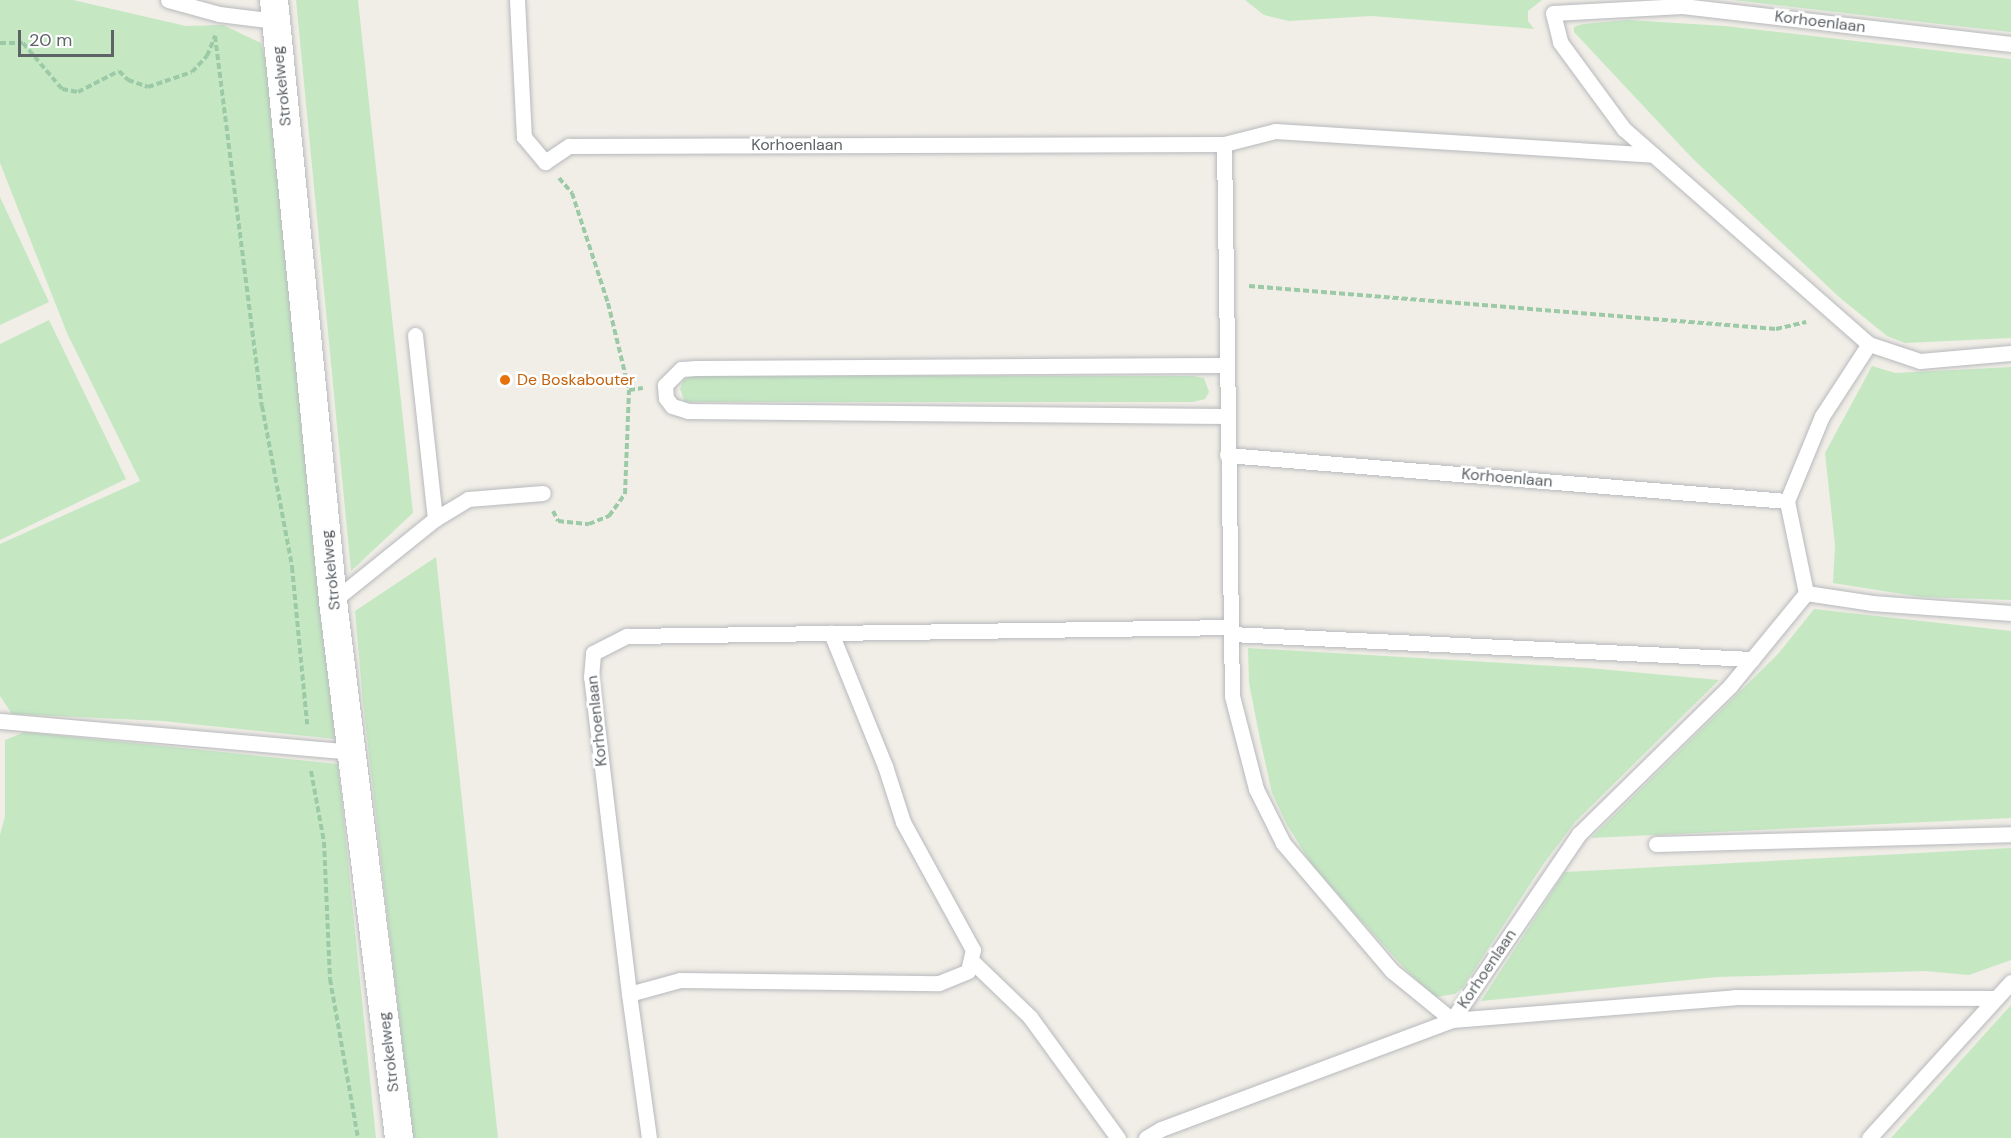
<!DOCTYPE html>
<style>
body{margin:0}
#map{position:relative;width:2011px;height:1138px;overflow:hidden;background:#f1eee7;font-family:"DM Sans",sans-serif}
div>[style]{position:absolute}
.green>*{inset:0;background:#c5e8c3}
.path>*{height:4px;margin-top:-2px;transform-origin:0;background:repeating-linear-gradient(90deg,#9ccaa7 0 6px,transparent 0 9px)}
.roads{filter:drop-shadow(0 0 2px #b7b9bd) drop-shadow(0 0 2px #b7b9bd)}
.service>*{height:15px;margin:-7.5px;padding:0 7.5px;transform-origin:7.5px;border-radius:7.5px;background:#fff}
.minor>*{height:28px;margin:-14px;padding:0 14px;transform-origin:14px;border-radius:14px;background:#fff}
.dots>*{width:16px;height:16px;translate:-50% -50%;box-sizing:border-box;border:3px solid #fff;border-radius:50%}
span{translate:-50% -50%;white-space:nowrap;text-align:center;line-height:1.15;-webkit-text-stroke:5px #fff;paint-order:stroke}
.street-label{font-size:16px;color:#5e6367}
.food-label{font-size:16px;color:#c56008}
.left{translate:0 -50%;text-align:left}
.scale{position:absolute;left:18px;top:30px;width:96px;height:27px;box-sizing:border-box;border:3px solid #5e6367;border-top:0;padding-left:8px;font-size:18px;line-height:21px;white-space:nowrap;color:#5e6367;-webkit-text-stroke:4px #fff;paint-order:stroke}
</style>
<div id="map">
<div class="green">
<div style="clip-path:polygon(0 0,73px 0,186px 26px,223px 25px,261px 43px,269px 72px,335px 739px,163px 721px,12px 714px,0 696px,0 544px,140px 481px,67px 333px,0 163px)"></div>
<div style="clip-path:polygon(296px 0,358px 0,413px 513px,351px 571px)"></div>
<div style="clip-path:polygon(1245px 0,1542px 0,1528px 11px,1528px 21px,1534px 29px,1371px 16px,1289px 21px,1264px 15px)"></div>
<div style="clip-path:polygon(1733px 0,2011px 0,2011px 32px,1948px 25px)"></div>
<div style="clip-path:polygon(1628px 20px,1725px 26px,2011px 59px,2011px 338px,1905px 343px,1887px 336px,1839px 297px,1692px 158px,1574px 32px,1574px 27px,1583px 24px)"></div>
<div style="clip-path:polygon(0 197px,49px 302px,0 325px)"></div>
<div style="clip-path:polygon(49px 320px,126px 479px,0 540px,0 344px)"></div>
<div style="clip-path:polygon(1872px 366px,1895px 373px,2011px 367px,2011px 600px,1921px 597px,1833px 583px,1835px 545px,1825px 453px)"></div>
<div style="clip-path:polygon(692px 375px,1193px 376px,1204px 378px,1209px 392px,1205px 399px,1193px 402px,685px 402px,680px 389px,683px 381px)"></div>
<div style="clip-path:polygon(436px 557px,498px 1138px,413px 1138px,363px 702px,355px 611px)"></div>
<div style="clip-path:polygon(1814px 609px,2011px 631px,2011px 818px,1591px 838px,1778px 654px)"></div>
<div style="clip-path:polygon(1248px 648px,1589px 668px,1719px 680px,1575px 822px,1542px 866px,1463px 987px,1455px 994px,1436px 997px,1406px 970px,1350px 908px,1311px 863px,1287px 825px,1272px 793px,1260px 739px,1249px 683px)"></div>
<div style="clip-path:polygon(25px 732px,338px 764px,376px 1138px,0 1138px,0 835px,5px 816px,5px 740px)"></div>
<div style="clip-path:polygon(2011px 848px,2011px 960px,1969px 975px,1925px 971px,1717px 977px,1481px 1001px,1565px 872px)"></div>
<div style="clip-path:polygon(2011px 1005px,2011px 1138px,1891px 1138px)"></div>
</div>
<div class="path">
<div style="left:215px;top:36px;width:373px;rotate:82.8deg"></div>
<div style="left:262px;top:406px;width:164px;rotate:79.4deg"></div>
<div style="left:292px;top:567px;width:158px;rotate:84.5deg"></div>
<div style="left:0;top:43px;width:23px"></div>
<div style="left:23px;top:43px;width:60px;rotate:49.7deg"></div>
<div style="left:62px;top:89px;width:16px;rotate:11deg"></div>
<div style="left:78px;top:92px;width:46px;rotate:-27.1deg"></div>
<div style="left:119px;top:71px;width:13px;rotate:45deg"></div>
<div style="left:128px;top:80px;width:21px;rotate:19deg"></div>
<div style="left:148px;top:87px;width:46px;rotate:-18.8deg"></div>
<div style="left:192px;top:72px;width:22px;rotate:-47deg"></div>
<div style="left:207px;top:56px;width:22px;rotate:-68deg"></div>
<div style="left:559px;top:178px;width:20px;rotate:49deg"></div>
<div style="left:572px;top:193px;width:116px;rotate:71.9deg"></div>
<div style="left:608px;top:303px;width:89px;rotate:76.4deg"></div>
<div style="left:629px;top:390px;width:14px;rotate:-8deg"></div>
<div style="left:1249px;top:286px;width:529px;rotate:4.66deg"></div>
<div style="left:1776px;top:329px;width:31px;rotate:-13deg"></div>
<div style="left:553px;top:511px;width:11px;rotate:63deg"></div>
<div style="left:558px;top:521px;width:31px;rotate:6deg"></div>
<div style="left:589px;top:524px;width:22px;rotate:-22deg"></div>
<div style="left:609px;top:516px;width:27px;rotate:-54deg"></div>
<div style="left:625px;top:494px;width:104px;rotate:-87.8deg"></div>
<div style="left:311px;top:771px;width:72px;rotate:79.6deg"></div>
<div style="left:324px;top:842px;width:137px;rotate:87.5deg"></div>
<div style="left:330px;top:979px;width:161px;rotate:80deg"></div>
</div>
<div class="roads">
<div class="service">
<div style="left:168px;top:0;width:53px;rotate:15.4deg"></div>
<div style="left:219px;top:14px;width:57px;rotate:7deg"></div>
<div style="left:517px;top:0;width:137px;rotate:87.1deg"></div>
<div style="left:524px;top:137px;width:33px;rotate:50deg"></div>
<div style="left:545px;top:162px;width:29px;rotate:-34deg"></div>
<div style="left:569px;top:146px;width:655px;rotate:-0.17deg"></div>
<div style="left:1224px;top:144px;width:53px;rotate:-14.3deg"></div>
<div style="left:1275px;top:131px;width:379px;rotate:3.6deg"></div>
<div style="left:2011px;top:44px;width:331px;rotate:-173.4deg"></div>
<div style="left:1682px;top:6px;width:129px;rotate:176.9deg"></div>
<div style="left:1553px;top:13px;width:30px;rotate:76deg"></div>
<div style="left:1560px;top:42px;width:108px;rotate:53.7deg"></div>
<div style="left:1624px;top:129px;width:326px;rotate:41.3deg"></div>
<div style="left:1869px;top:344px;width:54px;rotate:18.4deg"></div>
<div style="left:1920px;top:361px;width:91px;rotate:-5deg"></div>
<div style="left:1224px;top:144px;width:552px;rotate:89.17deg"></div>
<div style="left:1232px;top:696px;width:96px;rotate:75.5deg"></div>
<div style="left:1256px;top:789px;width:60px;rotate:63.4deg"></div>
<div style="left:1283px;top:843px;width:168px;rotate:49.6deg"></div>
<div style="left:1392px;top:971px;width:77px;rotate:39.2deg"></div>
<div style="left:1452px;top:1020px;width:284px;rotate:-4.6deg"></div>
<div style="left:1735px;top:997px;width:261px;rotate:0.2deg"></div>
<div style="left:415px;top:335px;width:185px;rotate:83.8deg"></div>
<div style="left:1227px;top:365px;width:531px;rotate:179.68deg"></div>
<div style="left:696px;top:368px;width:15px;rotate:176deg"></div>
<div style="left:681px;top:369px;width:23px;rotate:135deg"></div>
<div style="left:665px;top:385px;width:13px;rotate:86deg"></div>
<div style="left:666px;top:398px;width:10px;rotate:53deg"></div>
<div style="left:672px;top:406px;width:17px;rotate:17deg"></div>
<div style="left:688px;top:411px;width:539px;rotate:0.53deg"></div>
<div style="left:1227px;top:455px;width:562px;rotate:4.7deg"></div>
<div style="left:1806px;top:593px;width:94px;rotate:-101.7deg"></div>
<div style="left:1787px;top:501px;width:92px;rotate:-67.6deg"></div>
<div style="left:1822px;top:416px;width:86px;rotate:-56.9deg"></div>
<div style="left:333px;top:601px;width:131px;rotate:-38.8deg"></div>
<div style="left:435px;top:519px;width:39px;rotate:-31deg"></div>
<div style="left:468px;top:499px;width:75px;rotate:-4.6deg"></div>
<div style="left:1231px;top:634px;width:522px;rotate:2.75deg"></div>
<div style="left:0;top:721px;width:356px;rotate:5deg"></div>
<div style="left:1656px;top:844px;width:355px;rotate:-1.6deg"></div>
<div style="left:971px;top:960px;width:82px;rotate:44deg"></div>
<div style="left:1030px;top:1017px;width:150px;rotate:54deg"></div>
<div style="left:629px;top:994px;width:319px;rotate:-96.8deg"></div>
<div style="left:591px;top:677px;width:24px;rotate:-85deg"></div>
<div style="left:593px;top:653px;width:38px;rotate:-27deg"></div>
<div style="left:627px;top:636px;width:604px;rotate:-0.85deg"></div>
<div style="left:649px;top:1138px;width:145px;rotate:-97.9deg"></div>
<div style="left:629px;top:994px;width:53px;rotate:-15.4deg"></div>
<div style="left:680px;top:980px;width:259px;rotate:0.7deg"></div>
<div style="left:939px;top:983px;width:31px;rotate:-22deg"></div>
<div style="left:968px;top:971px;width:22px;rotate:-77deg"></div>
<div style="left:973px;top:950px;width:146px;rotate:-118.7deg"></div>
<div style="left:903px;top:822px;width:59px;rotate:-107.8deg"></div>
<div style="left:885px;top:766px;width:144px;rotate:-112.1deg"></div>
<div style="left:1146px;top:1138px;width:17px;rotate:-31deg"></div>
<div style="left:1161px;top:1129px;width:311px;rotate:-20.5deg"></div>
<div style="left:1452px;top:1020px;width:225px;rotate:-55.7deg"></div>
<div style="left:1579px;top:834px;width:211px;rotate:-44.4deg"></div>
<div style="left:1730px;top:686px;width:120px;rotate:-50.7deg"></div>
<div style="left:1806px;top:593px;width:67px;rotate:8.6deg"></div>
<div style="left:1872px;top:603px;width:139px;rotate:4.1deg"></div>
<div style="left:1869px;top:1138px;width:211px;rotate:-47.7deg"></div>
</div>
<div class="minor">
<div style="left:274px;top:0;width:604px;rotate:84.39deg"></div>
<div style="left:333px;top:601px;width:541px;rotate:82.99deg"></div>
</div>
</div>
<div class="dots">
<div style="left:505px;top:380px;background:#e8710a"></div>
</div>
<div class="street-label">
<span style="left:1820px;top:22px;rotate:7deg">Korhoenlaan</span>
<span style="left:282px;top:86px;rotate:-96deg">Strokelweg</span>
<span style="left:797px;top:145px">Korhoenlaan</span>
<span style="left:1507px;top:478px;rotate:5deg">Korhoenlaan</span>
<span style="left:331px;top:570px;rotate:-96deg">Strokelweg</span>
<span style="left:597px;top:721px;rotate:-96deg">Korhoenlaan</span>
<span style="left:1487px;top:969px;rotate:-56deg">Korhoenlaan</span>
<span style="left:389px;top:1052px;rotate:-97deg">Strokelweg</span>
</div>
<div class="food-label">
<span class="left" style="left:517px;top:380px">De Boskabouter</span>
</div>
<div class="scale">20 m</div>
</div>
